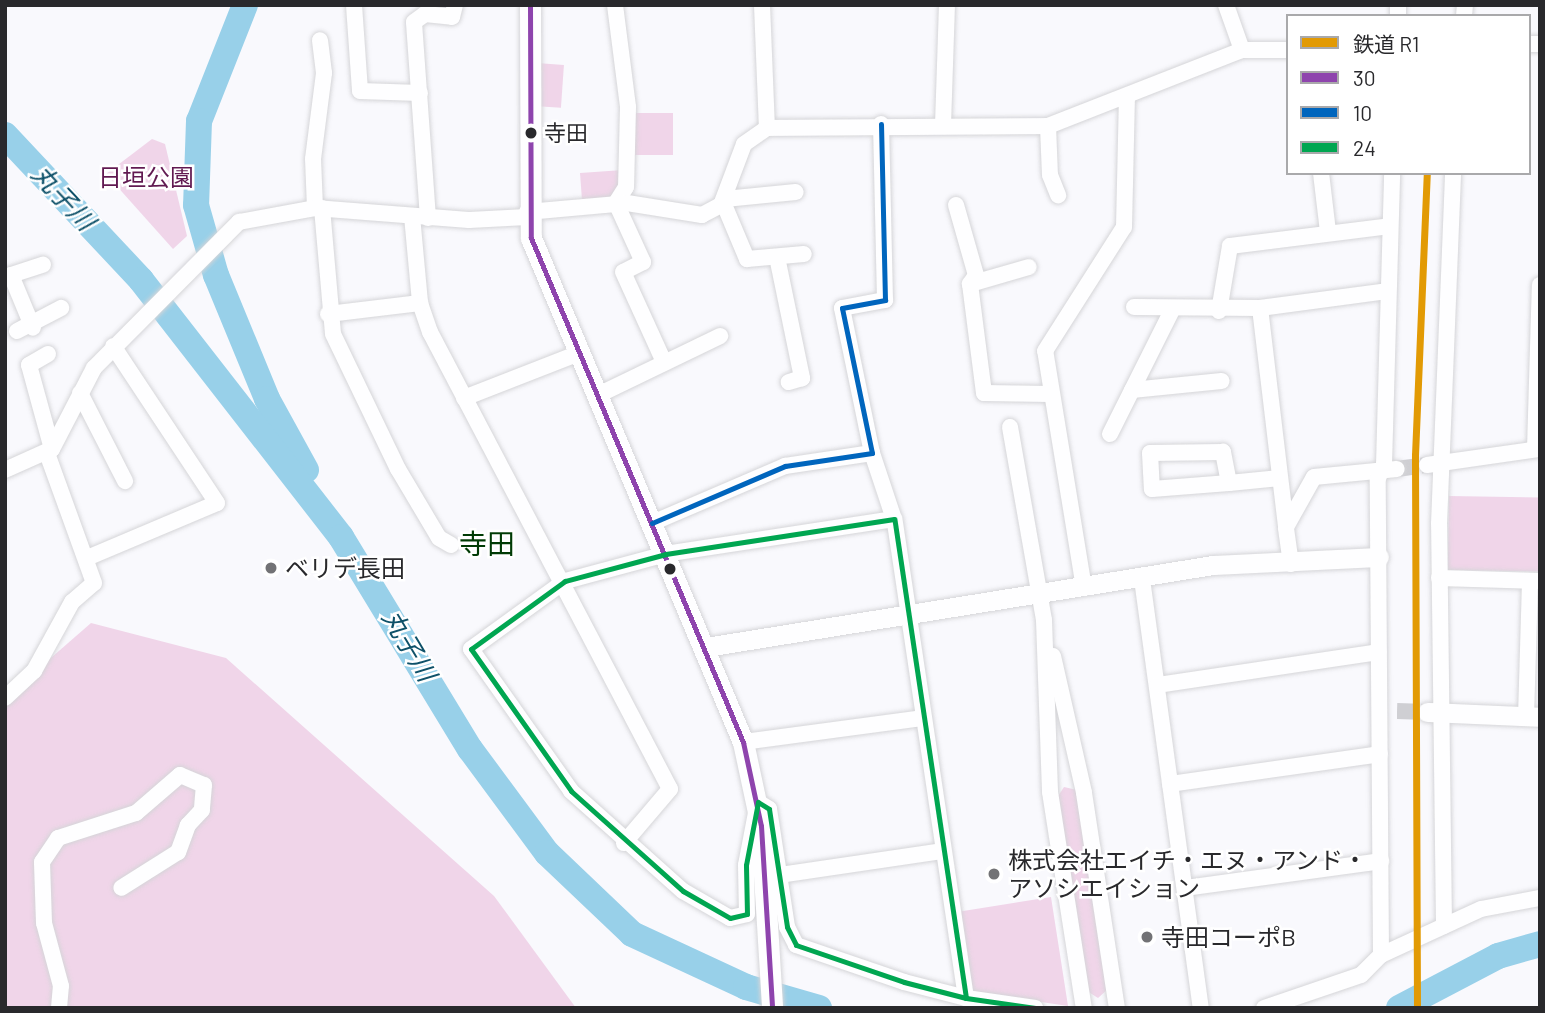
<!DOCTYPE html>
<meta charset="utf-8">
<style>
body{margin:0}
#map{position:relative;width:1545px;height:1013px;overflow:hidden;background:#f9f9fd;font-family:Barlow,"Noto Sans JP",sans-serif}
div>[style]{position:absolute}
.green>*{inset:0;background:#f0d5e9;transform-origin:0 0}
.river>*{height:26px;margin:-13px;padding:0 13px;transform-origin:13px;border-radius:13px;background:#98d0e9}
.minor-tunnel>*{height:16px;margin-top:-8px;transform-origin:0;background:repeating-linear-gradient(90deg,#cfcfd3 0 16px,transparent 0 24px)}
.roads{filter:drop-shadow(0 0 2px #d5d5d8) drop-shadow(0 0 2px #d5d5d8)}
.minor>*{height:16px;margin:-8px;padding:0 8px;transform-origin:8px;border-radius:8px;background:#fefeff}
.tertiary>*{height:19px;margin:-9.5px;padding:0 9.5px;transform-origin:9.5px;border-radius:9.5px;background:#fefeff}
.secondary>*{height:21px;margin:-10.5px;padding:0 10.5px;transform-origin:10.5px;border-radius:10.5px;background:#fefeff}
.bus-1>*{height:5px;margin:-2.5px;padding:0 2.5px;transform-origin:2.5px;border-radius:2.5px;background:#8e44ad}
.bus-2>*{height:5px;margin:-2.5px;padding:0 2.5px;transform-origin:2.5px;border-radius:2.5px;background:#0065bd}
.bus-3>*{height:5px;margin:-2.5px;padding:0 2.5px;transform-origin:2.5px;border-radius:2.5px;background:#00a651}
.rail-1>*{height:7px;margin:-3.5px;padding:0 3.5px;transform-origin:3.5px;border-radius:3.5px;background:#e29a04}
.dots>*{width:19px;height:19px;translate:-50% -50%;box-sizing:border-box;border:4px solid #fff;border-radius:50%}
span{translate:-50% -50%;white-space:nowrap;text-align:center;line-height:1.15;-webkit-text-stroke:5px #fff;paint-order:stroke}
.bus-label{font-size:22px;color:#29292c}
.left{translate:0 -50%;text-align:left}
.park-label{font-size:24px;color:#611951}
.poi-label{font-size:24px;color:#29292c}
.water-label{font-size:26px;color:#0e5169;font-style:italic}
.quarter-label{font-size:28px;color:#003b05}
.frame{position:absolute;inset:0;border:7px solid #29292c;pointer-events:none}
.legend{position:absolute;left:1286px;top:14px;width:245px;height:161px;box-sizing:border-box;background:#fff;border:2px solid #a9a9ab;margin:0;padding:9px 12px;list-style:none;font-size:21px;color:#29292c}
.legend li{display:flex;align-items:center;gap:14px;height:35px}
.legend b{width:35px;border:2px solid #a9a9ab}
</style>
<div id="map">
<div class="green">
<div style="left:537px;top:63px;width:27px;height:43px;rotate:4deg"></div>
<div style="left:631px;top:113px;width:42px;height:42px"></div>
<div style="clip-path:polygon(152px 139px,165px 144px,187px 236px,173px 249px,106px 174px)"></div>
<div style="clip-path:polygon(623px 170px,616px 197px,582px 200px,580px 173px)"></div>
<div style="left:1449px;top:496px;width:91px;height:74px;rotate:1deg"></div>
<div style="clip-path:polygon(91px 623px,226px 658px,494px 896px,576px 1008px,5px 1008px,5px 698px)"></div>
<div style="clip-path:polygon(1064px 787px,1077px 790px,1108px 989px,1098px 998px,1087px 991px,1056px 799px)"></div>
<div style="clip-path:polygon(1051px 897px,1068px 1006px,968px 991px,957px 912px)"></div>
</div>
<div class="river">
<div style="left:245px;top:5px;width:125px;rotate:111.6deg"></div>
<div style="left:199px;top:121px;width:84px;rotate:92deg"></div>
<div style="left:196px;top:205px;width:73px;rotate:74.1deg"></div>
<div style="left:216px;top:275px;width:134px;rotate:67.6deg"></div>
<div style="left:267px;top:399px;width:81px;rotate:61.2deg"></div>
<div style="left:5px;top:135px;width:199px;rotate:46.8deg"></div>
<div style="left:141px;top:280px;width:326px;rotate:52.1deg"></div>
<div style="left:341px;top:537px;width:248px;rotate:58.7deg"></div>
<div style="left:470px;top:749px;width:129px;rotate:53.5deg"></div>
<div style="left:547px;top:853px;width:117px;rotate:43.6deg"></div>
<div style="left:632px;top:934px;width:126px;rotate:24.9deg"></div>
<div style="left:746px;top:987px;width:76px;rotate:16deg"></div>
<div style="left:1399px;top:1008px;width:112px;rotate:-27.7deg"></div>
<div style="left:1498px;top:956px;width:44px;rotate:-15.9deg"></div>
</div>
<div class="minor-tunnel">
<div style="left:1397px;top:469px;width:30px;rotate:-8deg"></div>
<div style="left:1397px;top:711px;width:30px;rotate:2deg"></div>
</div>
<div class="roads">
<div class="minor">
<div style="left:354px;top:5px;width:86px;rotate:86deg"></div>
<div style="left:360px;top:91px;width:60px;rotate:1.9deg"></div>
<div style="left:615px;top:5px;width:103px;rotate:82.7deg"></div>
<div style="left:628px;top:107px;width:80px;rotate:91.4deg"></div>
<div style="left:626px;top:187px;width:19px;rotate:122deg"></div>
<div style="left:616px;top:203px;width:65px;rotate:65.4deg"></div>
<div style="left:643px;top:262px;width:22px;rotate:153deg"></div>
<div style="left:623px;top:272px;width:99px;rotate:65.5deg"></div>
<div style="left:762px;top:5px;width:123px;rotate:87.7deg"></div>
<div style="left:1226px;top:5px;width:48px;rotate:70.4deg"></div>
<div style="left:1398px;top:16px;width:11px;rotate:-90deg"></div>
<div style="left:1464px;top:16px;width:11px;rotate:-85deg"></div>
<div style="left:1529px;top:44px;width:11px"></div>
<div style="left:943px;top:125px;width:120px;rotate:-88.1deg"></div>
<div style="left:1048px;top:126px;width:49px;rotate:87.7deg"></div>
<div style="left:1050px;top:175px;width:22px;rotate:68deg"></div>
<div style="left:1321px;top:173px;width:59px;rotate:83.2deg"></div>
<div style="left:725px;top:199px;width:71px;rotate:-5.6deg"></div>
<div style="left:723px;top:202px;width:62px;rotate:67.2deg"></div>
<div style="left:747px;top:259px;width:57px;rotate:-5deg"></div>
<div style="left:956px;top:205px;width:73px;rotate:74.1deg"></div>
<div style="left:976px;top:275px;width:11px;rotate:124deg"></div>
<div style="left:970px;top:284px;width:110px;rotate:82.7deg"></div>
<div style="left:984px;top:393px;width:66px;rotate:0.9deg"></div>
<div style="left:315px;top:208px;width:49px;rotate:-92.3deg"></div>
<div style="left:313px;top:159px;width:87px;rotate:-82.7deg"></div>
<div style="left:324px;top:73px;width:33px;rotate:-97deg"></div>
<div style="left:322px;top:208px;width:126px;rotate:85deg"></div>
<div style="left:333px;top:334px;width:150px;rotate:64.3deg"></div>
<div style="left:398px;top:469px;width:80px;rotate:59.3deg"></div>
<div style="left:439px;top:538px;width:14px;rotate:30deg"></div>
<div style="left:527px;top:212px;width:100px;rotate:-5.1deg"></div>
<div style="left:627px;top:203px;width:76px;rotate:9.1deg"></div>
<div style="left:702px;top:215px;width:21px;rotate:-28deg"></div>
<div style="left:721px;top:205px;width:65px;rotate:-69.3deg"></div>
<div style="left:744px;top:144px;width:28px;rotate:-35deg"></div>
<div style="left:767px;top:128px;width:281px;rotate:-0.4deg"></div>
<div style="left:1048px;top:126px;width:208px;rotate:-21.4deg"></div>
<div style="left:1242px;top:50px;width:46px"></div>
<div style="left:412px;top:216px;width:87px;rotate:84.7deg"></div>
<div style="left:420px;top:303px;width:31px;rotate:71deg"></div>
<div style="left:430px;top:332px;width:516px;rotate:62.29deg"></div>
<div style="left:670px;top:789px;width:71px;rotate:130.4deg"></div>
<div style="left:428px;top:218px;width:196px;rotate:-94.1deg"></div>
<div style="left:414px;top:22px;width:14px;rotate:-36deg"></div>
<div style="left:425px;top:14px;width:27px;rotate:6deg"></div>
<div style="left:452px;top:17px;width:12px;rotate:-76deg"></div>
<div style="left:777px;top:257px;width:124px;rotate:78.3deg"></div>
<div style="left:802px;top:378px;width:14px;rotate:163deg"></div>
<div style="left:11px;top:275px;width:57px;rotate:67.5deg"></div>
<div style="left:5px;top:277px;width:40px;rotate:-18deg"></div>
<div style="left:970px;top:284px;width:61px;rotate:-16.1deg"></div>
<div style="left:1134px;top:307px;width:126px;rotate:0.5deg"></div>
<div style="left:1260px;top:308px;width:128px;rotate:-7.6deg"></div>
<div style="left:1260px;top:308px;width:221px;rotate:83.2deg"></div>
<div style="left:1219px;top:311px;width:66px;rotate:-80.4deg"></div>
<div style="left:1230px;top:246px;width:161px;rotate:-7.1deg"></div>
<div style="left:328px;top:314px;width:93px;rotate:-6.8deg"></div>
<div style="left:17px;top:331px;width:50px;rotate:-27.6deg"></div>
<div style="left:48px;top:354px;width:22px;rotate:150deg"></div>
<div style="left:29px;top:365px;width:87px;rotate:74.7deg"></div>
<div style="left:1132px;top:390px;width:90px;rotate:-5.7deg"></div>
<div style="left:80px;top:393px;width:99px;rotate:62.9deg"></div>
<div style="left:596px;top:396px;width:138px;rotate:-25.8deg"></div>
<div style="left:464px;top:398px;width:121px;rotate:-21.3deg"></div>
<div style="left:1010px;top:427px;width:196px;rotate:80deg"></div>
<div style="left:1044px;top:620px;width:172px;rotate:88deg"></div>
<div style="left:1050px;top:792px;width:219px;rotate:81.1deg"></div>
<div style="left:1110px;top:434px;width:139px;rotate:-63.4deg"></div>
<div style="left:1535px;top:449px;width:164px;rotate:-88.3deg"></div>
<div style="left:872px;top:453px;width:70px;rotate:71.6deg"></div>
<div style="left:1427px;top:465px;width:114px;rotate:-8.1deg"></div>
<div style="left:5px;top:470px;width:51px;rotate:-24.1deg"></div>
<div style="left:52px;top:449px;width:91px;rotate:-62.6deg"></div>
<div style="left:94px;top:368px;width:206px;rotate:-45.2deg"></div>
<div style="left:239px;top:222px;width:77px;rotate:-10.4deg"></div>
<div style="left:315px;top:208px;width:154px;rotate:4.5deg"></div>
<div style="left:469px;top:220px;width:58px;rotate:-3deg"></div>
<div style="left:1229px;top:483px;width:32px;rotate:-101deg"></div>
<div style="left:1223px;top:452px;width:73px;rotate:179.2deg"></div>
<div style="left:1150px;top:453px;width:36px;rotate:87deg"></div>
<div style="left:1152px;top:489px;width:77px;rotate:-4.5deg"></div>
<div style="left:1229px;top:483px;width:51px;rotate:-5.6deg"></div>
<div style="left:652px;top:523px;width:145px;rotate:-23.2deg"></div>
<div style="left:785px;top:466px;width:88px;rotate:-8.5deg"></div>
<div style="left:872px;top:453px;width:148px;rotate:-101.7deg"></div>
<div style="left:842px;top:308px;width:44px;rotate:-10.5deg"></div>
<div style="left:885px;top:300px;width:176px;rotate:-91.3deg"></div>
<div style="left:87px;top:558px;width:141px;rotate:-22.9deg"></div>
<div style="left:217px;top:503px;width:188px;rotate:-123.5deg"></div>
<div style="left:1291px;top:564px;width:37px;rotate:-98deg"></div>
<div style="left:1286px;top:527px;width:57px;rotate:-60.8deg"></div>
<div style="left:1314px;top:477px;width:83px;rotate:-5.5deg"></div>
<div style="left:1439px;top:578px;width:101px;rotate:1.7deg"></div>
<div style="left:1142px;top:579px;width:433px;rotate:82.2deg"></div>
<div style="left:1084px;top:588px;width:240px;rotate:-99.3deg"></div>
<div style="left:1045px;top:351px;width:147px;rotate:-57.5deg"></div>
<div style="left:1124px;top:227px;width:130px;rotate:-88.7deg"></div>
<div style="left:1053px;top:656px;width:140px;rotate:77.2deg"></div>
<div style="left:1084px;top:793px;width:218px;rotate:81.3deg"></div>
<div style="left:1158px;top:685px;width:223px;rotate:-8.5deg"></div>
<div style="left:5px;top:698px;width:40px;rotate:-43deg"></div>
<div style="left:34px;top:671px;width:79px;rotate:-61.2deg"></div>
<div style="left:72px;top:602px;width:29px;rotate:-41deg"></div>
<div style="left:94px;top:583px;width:138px;rotate:-109.9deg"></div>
<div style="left:1526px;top:717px;width:136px;rotate:-88.3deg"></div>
<div style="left:743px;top:742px;width:182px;rotate:-7.6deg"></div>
<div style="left:1170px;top:784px;width:212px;rotate:-8.1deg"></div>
<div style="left:780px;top:875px;width:164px;rotate:-8.4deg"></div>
<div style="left:1185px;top:888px;width:198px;rotate:-7.8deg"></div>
<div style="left:1444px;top:926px;width:402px;rotate:-90.7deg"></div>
<div style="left:1439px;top:524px;width:351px;rotate:-87.7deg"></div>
<div style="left:1381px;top:955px;width:110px;rotate:-24.7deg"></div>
<div style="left:1481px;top:909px;width:60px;rotate:-10.6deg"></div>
<div style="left:966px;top:998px;width:484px;rotate:-98.5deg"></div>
<div style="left:894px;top:519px;width:231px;rotate:171.3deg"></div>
<div style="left:666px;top:554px;width:105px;rotate:165deg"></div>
<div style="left:565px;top:581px;width:116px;rotate:144.1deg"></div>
<div style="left:471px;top:649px;width:174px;rotate:54.8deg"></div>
<div style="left:571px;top:791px;width:150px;rotate:41.8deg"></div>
<div style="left:683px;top:891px;width:54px;rotate:29.9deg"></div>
<div style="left:730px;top:918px;width:17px;rotate:-13deg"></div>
<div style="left:747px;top:914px;width:49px;rotate:-91.2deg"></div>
<div style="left:746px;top:865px;width:64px;rotate:-79.2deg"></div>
<div style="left:758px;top:802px;width:13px;rotate:32deg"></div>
<div style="left:769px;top:809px;width:119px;rotate:81.3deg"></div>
<div style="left:787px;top:927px;width:20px;rotate:63deg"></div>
<div style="left:796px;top:945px;width:114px;rotate:18.9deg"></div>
<div style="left:904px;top:982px;width:64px;rotate:14.5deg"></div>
<div style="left:966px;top:998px;width:70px;rotate:8.2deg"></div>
<div style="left:59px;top:1008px;width:22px;rotate:-85deg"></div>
<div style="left:61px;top:986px;width:65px;rotate:-105.1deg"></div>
<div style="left:44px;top:923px;width:61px;rotate:-91.9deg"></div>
<div style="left:42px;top:862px;width:29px;rotate:-56deg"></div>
<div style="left:58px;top:838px;width:82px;rotate:-17.8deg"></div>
<div style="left:136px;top:813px;width:58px;rotate:-40.8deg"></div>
<div style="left:180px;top:775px;width:26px;rotate:23deg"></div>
<div style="left:204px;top:785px;width:25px;rotate:95deg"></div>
<div style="left:202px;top:810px;width:21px;rotate:133deg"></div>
<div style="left:188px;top:825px;width:29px;rotate:110deg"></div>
<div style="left:178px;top:852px;width:67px;rotate:147.7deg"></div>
<div style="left:1264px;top:1008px;width:102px;rotate:-18.8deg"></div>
<div style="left:1361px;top:975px;width:28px;rotate:-45deg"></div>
<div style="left:1381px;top:955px;width:477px;rotate:-90.4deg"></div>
<div style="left:1378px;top:478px;width:14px;rotate:-65deg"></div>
<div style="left:1384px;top:465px;width:292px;rotate:-88.4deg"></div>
</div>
<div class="tertiary">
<div style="left:706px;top:647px;width:514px;rotate:-9.19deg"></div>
<div style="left:1213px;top:565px;width:166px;rotate:-2.8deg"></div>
<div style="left:1427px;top:712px;width:113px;rotate:2.5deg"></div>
</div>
<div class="secondary">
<div style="left:530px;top:5px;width:233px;rotate:89.8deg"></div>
<div style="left:531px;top:238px;width:547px;rotate:67.19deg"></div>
<div style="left:743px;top:742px;width:86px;rotate:77.9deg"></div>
<div style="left:761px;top:826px;width:182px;rotate:86.5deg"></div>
</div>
</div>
<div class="bus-1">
<div style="left:530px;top:5px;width:233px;rotate:89.8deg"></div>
<div style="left:531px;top:238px;width:547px;rotate:67.19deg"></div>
<div style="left:743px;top:742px;width:86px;rotate:77.9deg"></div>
<div style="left:761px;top:826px;width:182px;rotate:86.5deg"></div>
</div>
<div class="bus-2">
<div style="left:652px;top:523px;width:145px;rotate:-23.2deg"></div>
<div style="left:785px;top:466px;width:88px;rotate:-8.5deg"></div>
<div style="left:872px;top:453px;width:148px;rotate:-101.7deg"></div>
<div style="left:842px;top:308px;width:44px;rotate:-10.5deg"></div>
<div style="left:885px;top:300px;width:176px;rotate:-91.3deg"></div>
</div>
<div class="bus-3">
<div style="left:966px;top:998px;width:484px;rotate:-98.5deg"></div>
<div style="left:894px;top:519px;width:231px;rotate:171.3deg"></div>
<div style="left:666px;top:554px;width:105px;rotate:165deg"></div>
<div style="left:565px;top:581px;width:116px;rotate:144.1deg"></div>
<div style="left:471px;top:649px;width:174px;rotate:54.8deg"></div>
<div style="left:571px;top:791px;width:150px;rotate:41.8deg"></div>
<div style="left:683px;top:891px;width:54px;rotate:29.9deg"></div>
<div style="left:730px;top:918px;width:17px;rotate:-13deg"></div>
<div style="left:747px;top:914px;width:49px;rotate:-91.2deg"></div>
<div style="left:746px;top:865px;width:64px;rotate:-79.2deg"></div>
<div style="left:758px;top:802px;width:13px;rotate:32deg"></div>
<div style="left:769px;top:809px;width:119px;rotate:81.3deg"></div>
<div style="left:787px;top:927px;width:20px;rotate:63deg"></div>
<div style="left:796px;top:945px;width:114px;rotate:18.9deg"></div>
<div style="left:904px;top:982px;width:64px;rotate:14.5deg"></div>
<div style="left:966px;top:998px;width:70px;rotate:8.2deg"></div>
</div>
<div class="rail-1">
<div style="left:1417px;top:1008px;width:553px;rotate:-90.21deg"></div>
<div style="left:1415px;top:455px;width:282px;rotate:-87.6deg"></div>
</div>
<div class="dots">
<div style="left:531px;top:133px;background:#29292c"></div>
<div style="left:271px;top:568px;background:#727275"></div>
<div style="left:670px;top:569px;background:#29292c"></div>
<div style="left:994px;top:874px;background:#727275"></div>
<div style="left:1147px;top:937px;background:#727275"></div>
</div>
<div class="bus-label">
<span class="left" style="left:544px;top:133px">寺田</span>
</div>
<div class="park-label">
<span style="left:146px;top:177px">日垣公園</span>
</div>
<div class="poi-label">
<span class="left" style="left:285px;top:568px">ベリデ長田</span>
<span class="left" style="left:1008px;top:874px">株式会社エイチ・エヌ・アンド・<br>アソシエイション</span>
<span class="left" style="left:1161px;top:937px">寺田コーポB</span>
</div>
<div class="water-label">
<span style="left:64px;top:197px;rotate:47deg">丸子川</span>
<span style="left:410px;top:645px;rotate:59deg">丸子川</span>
</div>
<div class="quarter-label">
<span style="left:487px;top:543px">寺田</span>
</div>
<div class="frame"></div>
<ul class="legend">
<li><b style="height:9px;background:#e29a04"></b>鉄道 R1</li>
<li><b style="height:9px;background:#8e44ad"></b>30</li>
<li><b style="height:9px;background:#0065bd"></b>10</li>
<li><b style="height:9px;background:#00a651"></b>24</li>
</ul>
</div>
